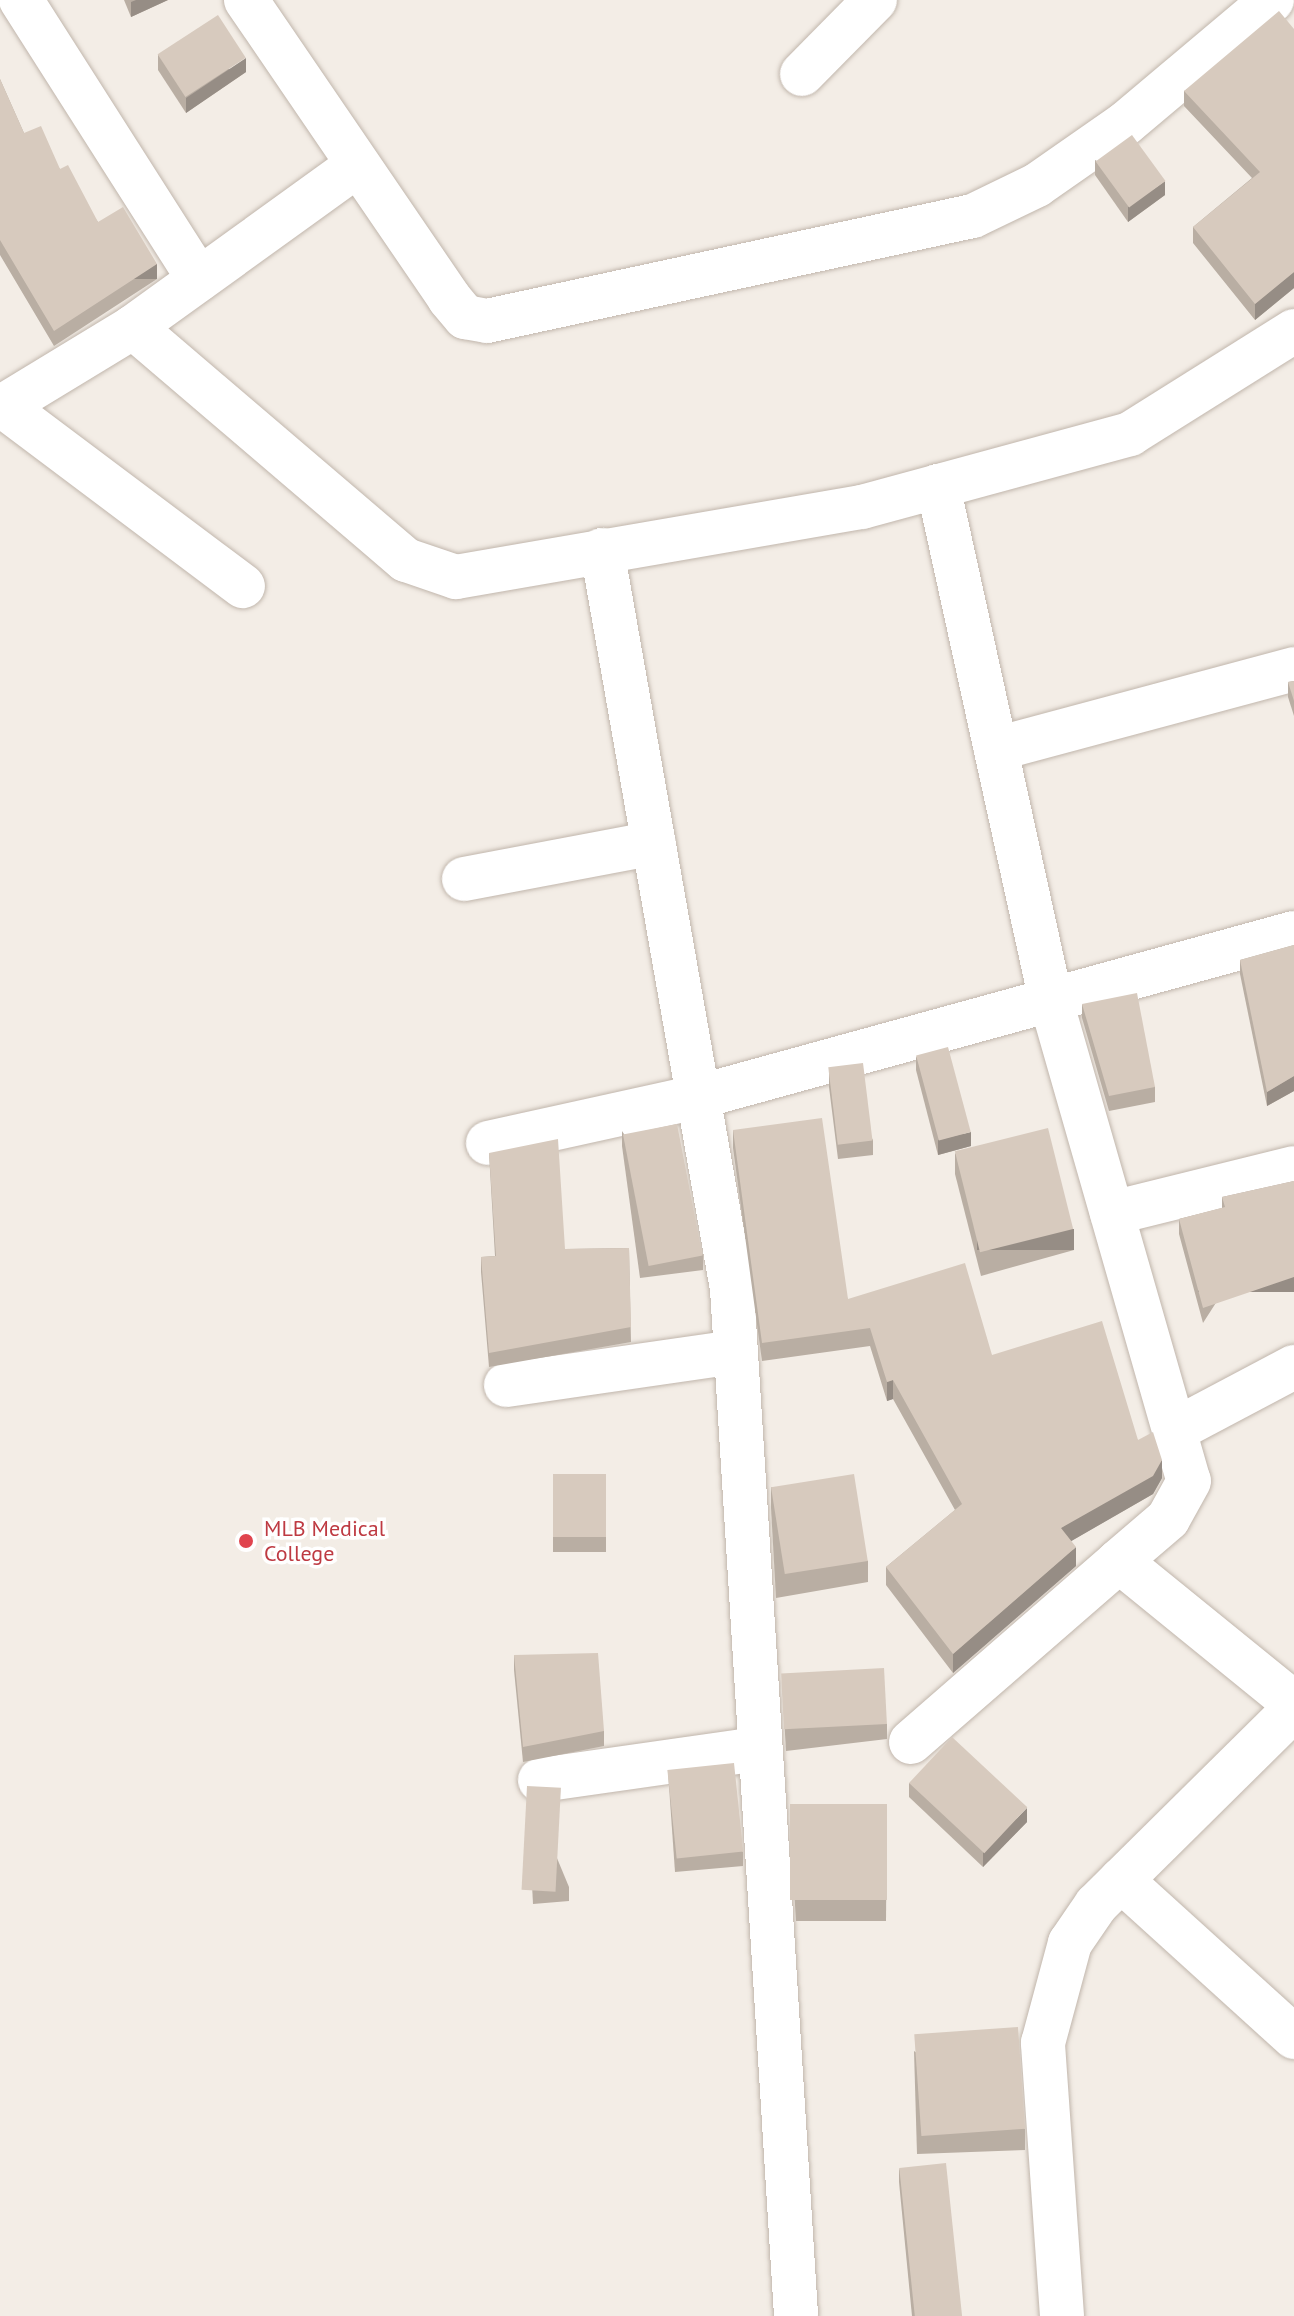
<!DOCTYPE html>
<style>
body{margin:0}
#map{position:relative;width:1294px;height:2316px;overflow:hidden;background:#f3ede6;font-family:"PT Sans",sans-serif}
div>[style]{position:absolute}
.roads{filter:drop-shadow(0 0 2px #c1b6ac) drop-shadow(0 0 2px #c1b6ac)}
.minor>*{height:44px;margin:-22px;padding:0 22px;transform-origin:22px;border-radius:22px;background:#fff}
.wall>*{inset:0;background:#b9aea3;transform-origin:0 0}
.shaded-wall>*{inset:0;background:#968d85;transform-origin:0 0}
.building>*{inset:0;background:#d7cabe;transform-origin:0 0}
.dots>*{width:22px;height:22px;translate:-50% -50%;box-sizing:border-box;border:4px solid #fff;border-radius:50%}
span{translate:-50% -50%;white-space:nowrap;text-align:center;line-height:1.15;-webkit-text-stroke:7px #fff;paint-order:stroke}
.health-label{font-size:22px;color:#be3a42}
.left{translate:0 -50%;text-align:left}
</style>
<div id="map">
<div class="roads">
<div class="minor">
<div style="left:21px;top:0;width:331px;rotate:57.5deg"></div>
<div style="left:246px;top:0;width:361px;rotate:55.7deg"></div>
<div style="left:449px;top:298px;width:25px;rotate:50deg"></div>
<div style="left:465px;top:317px;width:22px;rotate:10deg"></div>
<div style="left:487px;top:321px;width:497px;rotate:-12.2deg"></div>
<div style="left:973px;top:216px;width:71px;rotate:-25.8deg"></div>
<div style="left:1037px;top:185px;width:108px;rotate:-34.9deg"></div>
<div style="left:1126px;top:123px;width:191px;rotate:-40.1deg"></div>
<div style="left:802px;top:74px;width:104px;rotate:-45.4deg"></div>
<div style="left:133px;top:327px;width:277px;rotate:-35.8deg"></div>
<div style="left:3px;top:406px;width:300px;rotate:36.9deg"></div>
<div style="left:0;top:408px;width:156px;rotate:-31.3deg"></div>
<div style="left:133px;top:327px;width:359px;rotate:40.5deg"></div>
<div style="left:406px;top:560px;width:53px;rotate:18.8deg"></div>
<div style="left:456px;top:577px;width:412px;rotate:-9.8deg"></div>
<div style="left:862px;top:507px;width:278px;rotate:-15.2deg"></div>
<div style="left:1130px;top:434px;width:194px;rotate:-32.1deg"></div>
<div style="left:938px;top:486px;width:527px;rotate:77.62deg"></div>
<div style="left:1051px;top:1001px;width:499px;rotate:74deg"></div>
<div style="left:1189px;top:1481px;width:43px;rotate:118.9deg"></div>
<div style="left:1168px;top:1519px;width:65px;rotate:139.4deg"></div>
<div style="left:602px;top:550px;width:750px;rotate:80.02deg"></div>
<div style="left:732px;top:1289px;width:1029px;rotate:86.43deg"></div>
<div style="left:996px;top:749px;width:309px;rotate:-15deg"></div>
<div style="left:464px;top:879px;width:193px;rotate:-10.7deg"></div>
<div style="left:488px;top:1143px;width:215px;rotate:-12.4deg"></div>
<div style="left:698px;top:1097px;width:618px;rotate:-15.39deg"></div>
<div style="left:1112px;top:1213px;width:187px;rotate:-13.9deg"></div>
<div style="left:506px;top:1385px;width:230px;rotate:-8.2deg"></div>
<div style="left:1175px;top:1430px;width:135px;rotate:-27.9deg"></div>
<div style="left:911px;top:1742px;width:276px;rotate:-41deg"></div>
<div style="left:1119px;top:1561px;width:225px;rotate:39.1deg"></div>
<div style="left:540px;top:1780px;width:220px;rotate:-8.1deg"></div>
<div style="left:1121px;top:1880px;width:234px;rotate:42.2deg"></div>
<div style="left:1062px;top:2316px;width:274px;rotate:-94deg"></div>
<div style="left:1043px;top:2043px;width:104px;rotate:-74.9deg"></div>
<div style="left:1070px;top:1943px;width:46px;rotate:-55.6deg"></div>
<div style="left:1096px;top:1905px;width:279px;rotate:-44.7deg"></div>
</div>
</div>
<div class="wall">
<div style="clip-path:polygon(124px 0,168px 0,131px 17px)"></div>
<div style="clip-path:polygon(1294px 29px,1294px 288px,1255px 320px,1193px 243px,1193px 227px,1252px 178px,1184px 106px,1184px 91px)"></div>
<div style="clip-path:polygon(158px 55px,246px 72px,186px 113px,158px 70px)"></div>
<div style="clip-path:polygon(0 79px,24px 133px,60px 169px,98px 222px,157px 279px,54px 346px,0 255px)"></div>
<div style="clip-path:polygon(1095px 160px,1165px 195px,1128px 222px,1095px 175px)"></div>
<div style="clip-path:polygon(1294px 681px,1294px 716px,1288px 697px,1288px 682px)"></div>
<div style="clip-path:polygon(1294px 945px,1294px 1091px,1267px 1106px,1240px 974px,1240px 960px)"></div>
<div style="clip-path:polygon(1082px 1004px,1155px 1087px,1155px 1102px,1109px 1111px,1082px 1018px)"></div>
<div style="clip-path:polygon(916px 1056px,971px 1146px,938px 1155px,916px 1070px)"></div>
<div style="clip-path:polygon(829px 1072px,873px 1140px,873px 1155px,838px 1159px,829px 1087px)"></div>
<div style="clip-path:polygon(733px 1130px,848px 1299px,992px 1355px,1138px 1440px,1162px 1478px,1153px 1494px,1071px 1541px,1076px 1566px,953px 1673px,886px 1585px,886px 1567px,955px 1510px,893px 1399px,887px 1401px,870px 1346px,762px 1361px,733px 1148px)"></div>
<div style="clip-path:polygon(622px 1131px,703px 1255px,703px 1270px,640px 1278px,622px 1146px)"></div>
<div style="clip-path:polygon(489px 1153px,565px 1249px,629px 1248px,631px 1342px,489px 1367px,481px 1272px,481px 1257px,495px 1256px)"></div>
<div style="clip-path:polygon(955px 1153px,1074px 1250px,981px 1276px,955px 1174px)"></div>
<div style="clip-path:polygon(1294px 1181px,1203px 1323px,1179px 1234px,1179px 1219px,1222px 1208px,1222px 1197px)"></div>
<div style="left:553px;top:1474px;width:53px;height:78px"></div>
<div style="clip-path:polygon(771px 1487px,868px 1561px,868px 1582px,776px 1598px,771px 1508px)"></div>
<div style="clip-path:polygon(514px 1655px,604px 1731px,604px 1746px,523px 1762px,514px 1670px)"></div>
<div style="clip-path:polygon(782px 1681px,887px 1724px,887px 1739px,786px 1751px)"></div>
<div style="clip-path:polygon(668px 1772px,743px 1852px,743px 1866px,675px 1872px)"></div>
<div style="clip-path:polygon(909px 1783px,1027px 1822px,983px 1867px,909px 1797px)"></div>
<div style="clip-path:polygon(527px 1786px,569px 1887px,569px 1901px,533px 1904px)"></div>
<div style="clip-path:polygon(790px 1804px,887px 1804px,886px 1921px,796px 1921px,790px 1825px)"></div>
<div style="clip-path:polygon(914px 2051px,1025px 2129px,1025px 2150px,917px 2154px)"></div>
<div style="clip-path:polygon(899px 2168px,961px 2316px,912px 2316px,899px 2182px)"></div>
</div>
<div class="shaded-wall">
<div style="clip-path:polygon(136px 0,168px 0,131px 17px,131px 2px)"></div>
<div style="clip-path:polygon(246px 58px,246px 72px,186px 113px,186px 98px)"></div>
<div style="clip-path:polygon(1165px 181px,1165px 195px,1128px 222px,1128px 207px)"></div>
<div style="left:157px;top:264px;width:15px;height:123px;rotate:90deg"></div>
<div style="clip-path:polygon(1294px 272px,1294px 288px,1255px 320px,1255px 304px)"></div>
<div style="clip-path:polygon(1294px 1076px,1294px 1091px,1267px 1106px,1267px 1092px)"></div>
<div style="clip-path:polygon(971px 1132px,971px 1146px,938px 1155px,938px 1140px)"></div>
<div style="left:1074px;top:1229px;width:21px;height:97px;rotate:90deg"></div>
<div style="left:1294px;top:1277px;width:15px;height:96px;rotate:90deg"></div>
<div style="clip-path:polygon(893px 1380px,893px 1399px,887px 1401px,887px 1382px)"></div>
<div style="clip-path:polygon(1162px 1460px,1162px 1478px,1153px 1494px,1061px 1547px,1061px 1528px)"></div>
<div style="clip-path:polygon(1076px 1547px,1076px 1566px,953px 1673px,953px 1654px)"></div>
<div style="clip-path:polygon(1027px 1808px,1027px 1822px,983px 1867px,983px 1853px)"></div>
</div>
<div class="building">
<div style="clip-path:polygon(1279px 11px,1294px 29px,1294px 272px,1255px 304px,1193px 227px,1260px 172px,1184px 91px)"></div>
<div style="left:218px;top:15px;width:51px;height:72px;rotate:57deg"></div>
<div style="clip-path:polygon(0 79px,24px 133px,41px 126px,60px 169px,68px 165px,98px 222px,123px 207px,157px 264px,54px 331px,0 240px)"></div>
<div style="left:1132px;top:135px;width:57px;height:45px;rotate:54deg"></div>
<div style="clip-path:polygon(1294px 681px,1294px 701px,1288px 682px)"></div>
<div style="clip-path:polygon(1294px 945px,1294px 1076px,1267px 1092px,1240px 960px)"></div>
<div style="clip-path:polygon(1137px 993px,1155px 1087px,1109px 1096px,1082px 1004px)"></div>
<div style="left:948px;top:1047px;width:88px;height:33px;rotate:75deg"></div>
<div style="left:863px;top:1063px;width:78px;height:35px;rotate:83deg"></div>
<div style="clip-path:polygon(822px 1118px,848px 1299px,965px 1263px,992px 1355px,1102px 1321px,1138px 1440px,1153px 1432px,1162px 1460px,1153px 1476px,1061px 1528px,1076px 1547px,953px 1654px,886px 1567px,962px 1504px,893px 1380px,887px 1382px,870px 1328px,762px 1343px,733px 1130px)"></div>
<div style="left:677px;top:1124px;width:134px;height:55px;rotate:79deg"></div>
<div style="left:1048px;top:1128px;width:104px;height:96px;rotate:76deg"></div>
<div style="clip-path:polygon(558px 1139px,565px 1249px,629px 1248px,631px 1327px,489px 1353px,481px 1257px,496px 1256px,489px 1153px)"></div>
<div style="clip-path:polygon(1294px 1181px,1294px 1277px,1203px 1308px,1179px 1219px,1225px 1207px,1222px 1197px)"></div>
<div style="left:553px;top:1474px;width:53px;height:63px"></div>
<div style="left:854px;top:1474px;width:88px;height:84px;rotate:81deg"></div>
<div style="clip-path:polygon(598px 1653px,604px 1731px,523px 1747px,514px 1655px)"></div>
<div style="left:884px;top:1668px;width:56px;height:103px;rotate:87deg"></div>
<div style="left:952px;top:1737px;width:103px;height:63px;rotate:43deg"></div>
<div style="left:734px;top:1763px;width:89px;height:67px;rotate:84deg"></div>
<div style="left:527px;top:1786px;width:34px;height:104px;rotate:3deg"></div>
<div style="left:790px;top:1804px;width:97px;height:96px"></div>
<div style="left:1018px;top:2027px;width:102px;height:104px;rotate:86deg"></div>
<div style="left:946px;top:2163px;width:154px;height:47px;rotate:84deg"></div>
</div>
<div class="dots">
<div style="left:246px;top:1541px;background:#e0444e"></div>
</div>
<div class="health-label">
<span class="left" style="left:264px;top:1541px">MLB Medical<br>College</span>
</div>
</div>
